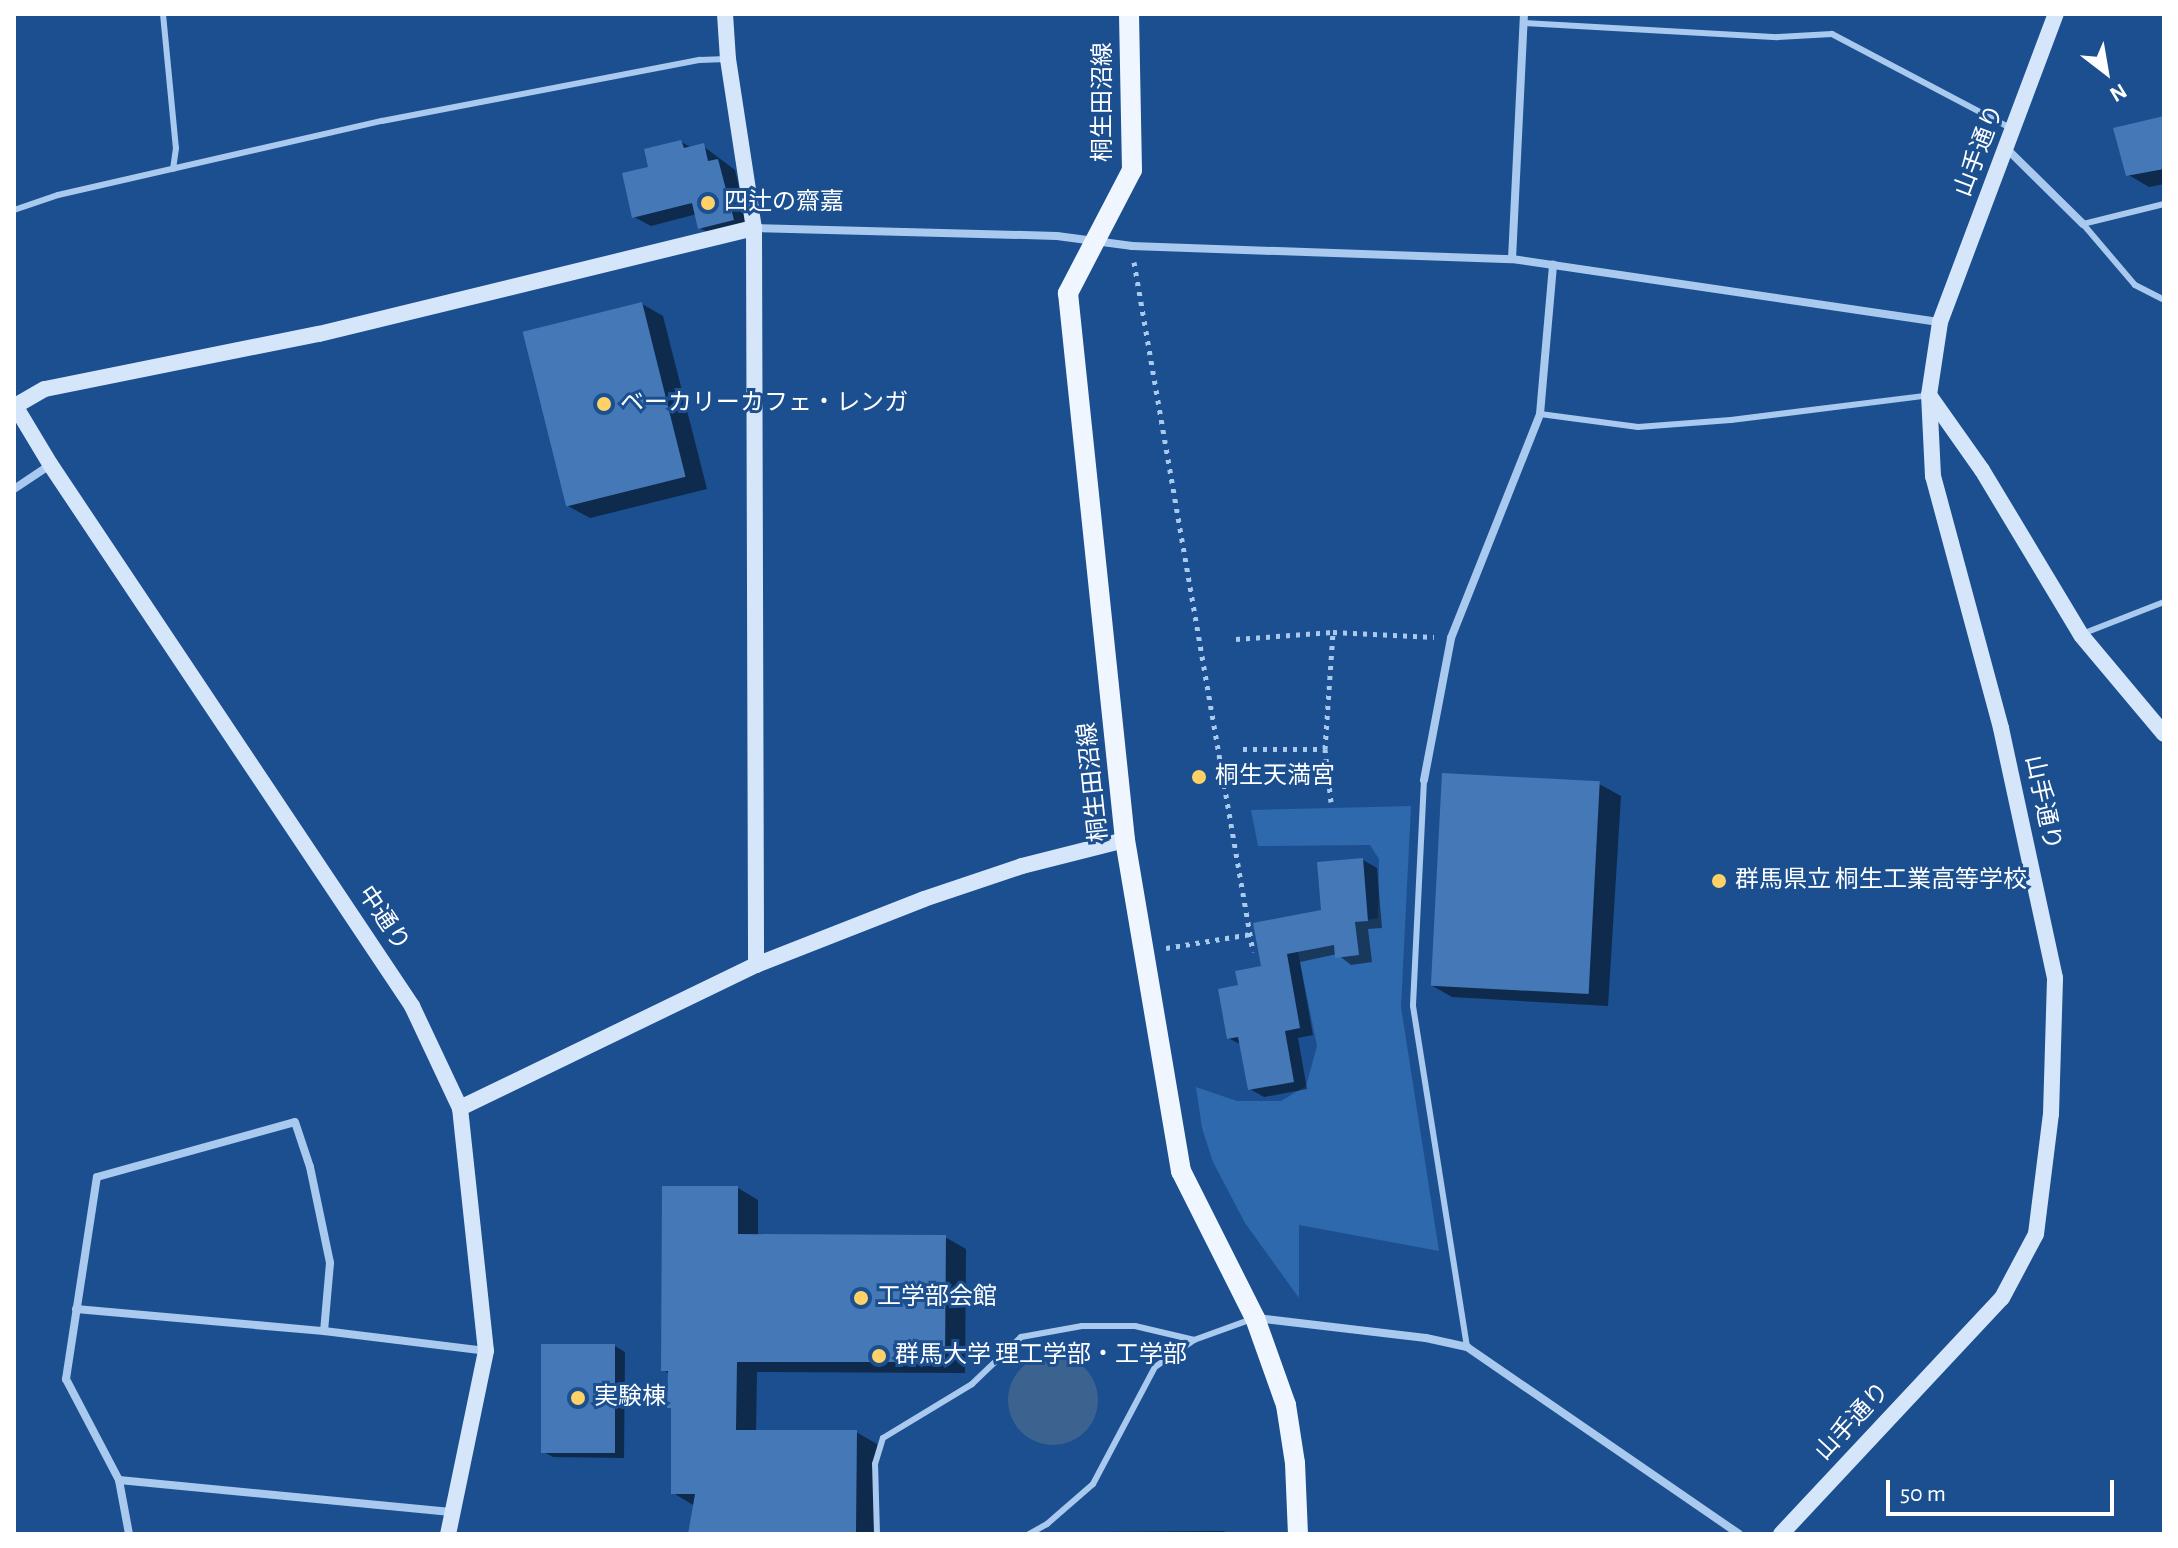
<!DOCTYPE html>
<meta charset="utf-8">
<style>
body{margin:0}
#map{position:relative;width:2178px;height:1548px;overflow:hidden;background:#1b4f8f;font-family:"Alegreya Sans","Noto Sans JP",sans-serif}
div>[style]{position:absolute}
.green>*{inset:0;background:#2e69ad}
.water>*{inset:0;background:#3c6290}
.round{border-radius:50%}
.shadow>*{inset:0;background:#0007}
.building>*{inset:0;background:#4478b7;transform-origin:0 0}
.path>*{height:5px;margin-top:-2.5px;transform-origin:0;background:repeating-linear-gradient(90deg,#a9c9ee 0 4px,transparent 0 10px)}
.lane>*{height:6px;margin:-3px;padding:0 3px;transform-origin:3px;border-radius:3px;background:#a9c9ee}
.street>*{height:8px;margin:-4px;padding:0 4px;transform-origin:4px;border-radius:4px;background:#a9c9ee}
.secondary>*{height:16px;margin:-8px;padding:0 8px;transform-origin:8px;border-radius:8px;background:#d6e6fa}
.primary>*{height:20px;margin:-10px;padding:0 10px;transform-origin:10px;border-radius:10px;background:#f0f6ff}
.dots>*{width:22px;height:22px;translate:-50% -50%;box-sizing:border-box;border:4px solid #1b4f8f;border-radius:50%}
span{translate:-50% -50%;white-space:nowrap;text-align:center;line-height:1.15;-webkit-text-stroke:6px #1b4f8f;paint-order:stroke}
.street-label{font-size:24px;color:#fff}
.poi-label{font-size:24px;color:#fff}
.left{translate:0 -50%;text-align:left}
.frame{position:absolute;inset:0;border:16px solid #fff;pointer-events:none}
.north{position:absolute;left:2066px;top:32px;width:80px;height:80px;-webkit-text-stroke:6px #1b4f8f;paint-order:stroke;rotate:149deg;font-size:22px;font-weight:700;line-height:32px;text-align:center;color:#fff}
.north::after{content:'';display:block;margin:auto;width:28px;height:36px;background:#fff;clip-path:polygon(50% 0,100% 100%,50% 72%,0 100%)}
.scale{position:absolute;left:1886px;top:1480px;width:228px;height:36px;box-sizing:border-box;border:4px solid #fff;border-top:0;padding-left:10px;font-size:24px;line-height:28px;white-space:nowrap;color:#fff;-webkit-text-stroke:6px #1b4f8f;paint-order:stroke}
</style>
<div id="map">
<div class="green">
<div style="clip-path:polygon(1411px 806px,1401px 1007px,1439px 1251px,1299px 1225px,1299px 1298px,1245px 1223px,1213px 1162px,1202px 1128px,1196px 1087px,1237px 1101px,1281px 1101px,1306px 1086px,1317px 1046px,1294px 933px,1378px 918px,1379px 859px,1370px 845px,1258px 846px,1251px 810px)"></div>
</div>
<div class="water">
<div class="round" style="left:1008px;top:1355px;width:90px;height:90px"></div>
</div>
<div class="shadow">
<div style="clip-path:polygon(2164px 118px,2164px 184px,2149px 187px,2127px 174px)"></div>
<div style="clip-path:polygon(681px 142px,692px 148px,703px 146px,735px 170px,749px 229px,716px 237px,700px 228px,697px 214px,651px 226px,634px 217px,651px 168px)"></div>
<div style="clip-path:polygon(642px 304px,663px 316px,707px 489px,590px 518px,568px 506px)"></div>
<div style="clip-path:polygon(1599px 784px,1621px 796px,1608px 1006px,1452px 997px,1431px 985px)"></div>
<div style="clip-path:polygon(1363px 860px,1377px 868px,1382px 928px,1368px 929px,1372px 962px,1351px 965px,1337px 954px,1300px 962px,1313px 1035px,1298px 1038px,1307px 1089px,1264px 1097px,1250px 1089px,1242px 1045px,1228px 1038px,1240px 987px,1323px 912px)"></div>
<div style="clip-path:polygon(738px 1188px,758px 1200px,758px 1236px,945px 1237px,966px 1249px,965px 1373px,757px 1372px,756px 1432px,856px 1432px,877px 1444px,877px 1534px,690px 1534px,695px 1506px,673px 1493px,673px 1409px,670px 1374px,663px 1370px)"></div>
<div style="clip-path:polygon(615px 1346px,625px 1352px,624px 1458px,553px 1457px,542px 1451px)"></div>
<div style="clip-path:polygon(1224px 1531px,1229px 1534px,1099px 1534px,1099px 1532px)"></div>
</div>
<div class="building">
<div style="clip-path:polygon(2164px 116px,2164px 169px,2126px 176px,2113px 128px)"></div>
<div style="clip-path:polygon(681px 140px,684px 148px,704px 143px,708px 161px,718px 159px,734px 220px,698px 229px,692px 203px,632px 218px,622px 173px,648px 167px,644px 149px)"></div>
<div style="left:642px;top:302px;width:180px;height:123px;rotate:76deg"></div>
<div style="left:1442px;top:773px;width:158px;height:213px;rotate:3deg"></div>
<div style="clip-path:polygon(1363px 858px,1368px 921px,1355px 922px,1359px 955px,1335px 958px,1334px 945px,1287px 954px,1300px 1028px,1285px 1031px,1294px 1082px,1248px 1090px,1238px 1037px,1227px 1039px,1218px 989px,1238px 985px,1235px 971px,1261px 966px,1253px 923px,1321px 910px,1317px 862px)"></div>
<div style="clip-path:polygon(662px 1186px,738px 1186px,738px 1234px,946px 1235px,945px 1362px,737px 1362px,736px 1430px,857px 1430px,856px 1534px,688px 1534px,695px 1494px,671px 1494px,671px 1408px,667px 1408px,668px 1371px,661px 1371px)"></div>
<div style="left:541px;top:1344px;width:74px;height:109px"></div>
</div>
<div class="path">
<div style="left:1134px;top:262px;width:700px;rotate:80.21deg"></div>
<div style="left:1236px;top:639px;width:97px;rotate:-4.1deg"></div>
<div style="left:1333px;top:632px;width:101px;rotate:2.8deg"></div>
<div style="left:1243px;top:749px;width:82px"></div>
<div style="left:1331px;top:802px;width:53px;rotate:-96.5deg"></div>
<div style="left:1325px;top:749px;width:117px;rotate:-86.1deg"></div>
<div style="left:1166px;top:948px;width:86px;rotate:-9.4deg"></div>
</div>
<div class="lane">
<div style="left:163px;top:14px;width:135px;rotate:84.5deg"></div>
<div style="left:176px;top:148px;width:21px;rotate:98deg"></div>
<div style="left:1524px;top:23px;width:254px;rotate:3.2deg"></div>
<div style="left:1778px;top:37px;width:54px;rotate:-3.2deg"></div>
<div style="left:1832px;top:34px;width:204px;rotate:27.8deg"></div>
<div style="left:2164px;top:204px;width:83px;rotate:166.1deg"></div>
<div style="left:2083px;top:224px;width:80px;rotate:49.6deg"></div>
<div style="left:2135px;top:285px;width:33px;rotate:27deg"></div>
<div style="left:14px;top:210px;width:46px;rotate:-18.8deg"></div>
<div style="left:58px;top:195px;width:332px;rotate:-12.9deg"></div>
<div style="left:382px;top:121px;width:324px;rotate:-10.9deg"></div>
<div style="left:700px;top:60px;width:26px;rotate:-2deg"></div>
<div style="left:1540px;top:414px;width:99px;rotate:7.6deg"></div>
<div style="left:1638px;top:427px;width:93px;rotate:-4.3deg"></div>
<div style="left:1731px;top:420px;width:195px;rotate:-7.1deg"></div>
<div style="left:2082px;top:634px;width:88px;rotate:-21.3deg"></div>
<div style="left:1424px;top:780px;width:226px;rotate:92.8deg"></div>
<div style="left:1413px;top:1006px;width:345px;rotate:81deg"></div>
<div style="left:877px;top:1534px;width:70px;rotate:-91.6deg"></div>
<div style="left:875px;top:1464px;width:27px;rotate:-73deg"></div>
<div style="left:883px;top:1438px;width:104px;rotate:-31.2deg"></div>
<div style="left:972px;top:1384px;width:68px;rotate:-43.8deg"></div>
<div style="left:1021px;top:1337px;width:62px;rotate:-10.2deg"></div>
<div style="left:1082px;top:1326px;width:53px"></div>
<div style="left:1135px;top:1326px;width:61px;rotate:13.3deg"></div>
<div style="left:1029px;top:1534px;width:21px;rotate:-29deg"></div>
<div style="left:1047px;top:1524px;width:61px;rotate:-41deg"></div>
<div style="left:1093px;top:1484px;width:132px;rotate:-62.1deg"></div>
<div style="left:1155px;top:1367px;width:47px;rotate:-34.7deg"></div>
<div style="left:1194px;top:1340px;width:62px;rotate:-19.9deg"></div>
</div>
<div class="street">
<div style="left:2007px;top:149px;width:107px;rotate:44.6deg"></div>
<div style="left:754px;top:228px;width:303px;rotate:1.5deg"></div>
<div style="left:1057px;top:236px;width:76px;rotate:7.6deg"></div>
<div style="left:1132px;top:246px;width:380px;rotate:2deg"></div>
<div style="left:1512px;top:259px;width:433px;rotate:8.4deg"></div>
<div style="left:1512px;top:259px;width:245px;rotate:-87.2deg"></div>
<div style="left:14px;top:489px;width:43px;rotate:-33.7deg"></div>
<div style="left:1424px;top:780px;width:145px;rotate:-79.2deg"></div>
<div style="left:1451px;top:638px;width:241px;rotate:-68.3deg"></div>
<div style="left:1540px;top:414px;width:150px;rotate:-85deg"></div>
<div style="left:76px;top:1309px;width:249px;rotate:5.1deg"></div>
<div style="left:324px;top:1331px;width:163px;rotate:7deg"></div>
<div style="left:1256px;top:1318px;width:171px;rotate:6.7deg"></div>
<div style="left:1426px;top:1338px;width:42px;rotate:12.4deg"></div>
<div style="left:1467px;top:1347px;width:330px;rotate:34.5deg"></div>
<div style="left:119px;top:1480px;width:336px;rotate:5.5deg"></div>
<div style="left:129px;top:1534px;width:55px;rotate:-100.5deg"></div>
<div style="left:119px;top:1480px;width:114px;rotate:-117.7deg"></div>
<div style="left:66px;top:1379px;width:204px;rotate:-81.3deg"></div>
<div style="left:97px;top:1177px;width:205px;rotate:-15.5deg"></div>
<div style="left:295px;top:1122px;width:47px;rotate:71.6deg"></div>
<div style="left:310px;top:1167px;width:98px;rotate:78.2deg"></div>
<div style="left:330px;top:1263px;width:68px;rotate:95deg"></div>
</div>
<div class="secondary">
<div style="left:725px;top:14px;width:45px;rotate:86.2deg"></div>
<div style="left:728px;top:59px;width:171px;rotate:81.3deg"></div>
<div style="left:754px;top:228px;width:737px;rotate:89.84deg"></div>
<div style="left:1929px;top:395px;width:92px;rotate:54.8deg"></div>
<div style="left:1982px;top:470px;width:192px;rotate:59deg"></div>
<div style="left:2081px;top:635px;width:129px;rotate:50deg"></div>
<div style="left:14px;top:404px;width:70px;rotate:59deg"></div>
<div style="left:50px;top:464px;width:652px;rotate:56.26deg"></div>
<div style="left:412px;top:1006px;width:113px;rotate:64.8deg"></div>
<div style="left:460px;top:1108px;width:244px;rotate:83.9deg"></div>
<div style="left:486px;top:1351px;width:187px;rotate:101.7deg"></div>
<div style="left:15px;top:406px;width:34px;rotate:-30deg"></div>
<div style="left:45px;top:389px;width:279px;rotate:-11.4deg"></div>
<div style="left:319px;top:334px;width:448px;rotate:-13.7deg"></div>
<div style="left:460px;top:1108px;width:329px;rotate:-25.8deg"></div>
<div style="left:756px;top:965px;width:180px;rotate:-21.4deg"></div>
<div style="left:924px;top:899px;width:103px;rotate:-18.6deg"></div>
<div style="left:1022px;top:866px;width:106px;rotate:-14.2deg"></div>
<div style="left:1781px;top:1534px;width:323px;rotate:-46.9deg"></div>
<div style="left:2002px;top:1298px;width:72px;rotate:-62deg"></div>
<div style="left:2036px;top:1234px;width:121px;rotate:-82.9deg"></div>
<div style="left:2051px;top:1114px;width:136px;rotate:-88.3deg"></div>
<div style="left:2055px;top:978px;width:256px;rotate:-102.2deg"></div>
<div style="left:2001px;top:728px;width:261px;rotate:-105.1deg"></div>
<div style="left:1933px;top:476px;width:81px;rotate:-92.8deg"></div>
<div style="left:1929px;top:395px;width:74px;rotate:-81.4deg"></div>
<div style="left:1940px;top:322px;width:329px;rotate:-69.4deg"></div>
</div>
<div class="primary">
<div style="left:1129px;top:14px;width:156px;rotate:88.9deg"></div>
<div style="left:1132px;top:170px;width:139px;rotate:117.5deg"></div>
<div style="left:1068px;top:293px;width:550px;rotate:84.05deg"></div>
<div style="left:1125px;top:840px;width:336px;rotate:80.4deg"></div>
<div style="left:1181px;top:1171px;width:165px;rotate:63.3deg"></div>
<div style="left:1255px;top:1318px;width:92px;rotate:70.4deg"></div>
<div style="left:1286px;top:1405px;width:59px;rotate:81.2deg"></div>
<div style="left:1295px;top:1463px;width:71px;rotate:87.6deg"></div>
</div>
<div class="dots">
<div style="left:708px;top:203px;background:#ffd166"></div>
<div style="left:604px;top:404px;background:#ffd166"></div>
<div style="left:1199px;top:777px;background:#ffd166"></div>
<div style="left:1719px;top:881px;background:#ffd166"></div>
<div style="left:861px;top:1298px;background:#ffd166"></div>
<div style="left:879px;top:1356px;background:#ffd166"></div>
<div style="left:578px;top:1398px;background:#ffd166"></div>
</div>
<div class="street-label">
<span style="left:1104px;top:102px;rotate:-90deg">桐生田沼線</span>
<span style="left:1980px;top:151px;rotate:-69deg">山手通り</span>
<span style="left:1094px;top:782px;rotate:-96deg">桐生田沼線</span>
<span style="left:2042px;top:803px;rotate:78deg">山手通り</span>
<span style="left:383px;top:919px;rotate:56deg">中通り</span>
<span style="left:1853px;top:1422px;rotate:-47deg">山手通り</span>
</div>
<div class="poi-label">
<span class="left" style="left:724px;top:203px">四辻の齋嘉</span>
<span class="left" style="left:620px;top:404px">ベーカリーカフェ・レンガ</span>
<span class="left" style="left:1215px;top:777px">桐生天満宮</span>
<span class="left" style="left:1735px;top:881px">群馬県立 桐生工業高等学校</span>
<span class="left" style="left:877px;top:1298px">工学部会館</span>
<span class="left" style="left:895px;top:1356px">群馬大学 理工学部・工学部</span>
<span class="left" style="left:594px;top:1398px">実験棟</span>
</div>
<div class="frame"></div>
<div class="north">N</div>
<div class="scale">50 m</div>
</div>
